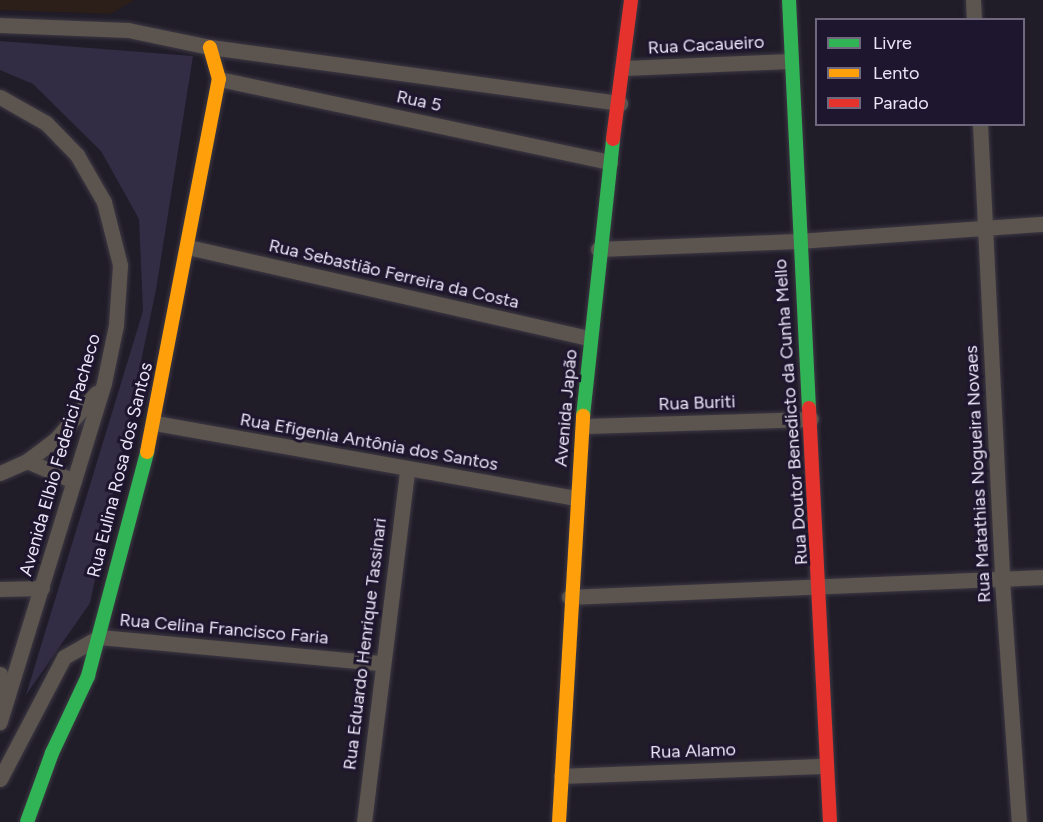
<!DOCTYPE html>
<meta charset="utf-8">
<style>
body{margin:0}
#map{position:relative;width:1043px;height:822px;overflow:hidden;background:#201c28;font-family:Figtree,sans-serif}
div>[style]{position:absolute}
.education>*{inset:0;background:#2c1e18}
.green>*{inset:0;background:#332c45}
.roads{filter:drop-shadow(0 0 2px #3d3944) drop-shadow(0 0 2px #3d3944)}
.street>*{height:15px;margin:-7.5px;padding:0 7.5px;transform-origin:7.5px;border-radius:7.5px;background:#5c544e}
.fast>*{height:14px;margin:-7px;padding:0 7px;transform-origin:7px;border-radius:7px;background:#30b455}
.slow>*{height:14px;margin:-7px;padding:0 7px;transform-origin:7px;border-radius:7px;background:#ff9f0a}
.jam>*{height:14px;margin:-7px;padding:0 7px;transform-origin:7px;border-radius:7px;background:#e5322d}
span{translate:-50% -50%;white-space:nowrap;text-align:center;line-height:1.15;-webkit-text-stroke:6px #1e162e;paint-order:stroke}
.street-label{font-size:18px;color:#eae6f7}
.legend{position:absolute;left:815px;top:18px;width:210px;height:108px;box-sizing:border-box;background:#1e162e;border:2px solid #70697e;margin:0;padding:8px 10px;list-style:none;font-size:18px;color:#eae6f7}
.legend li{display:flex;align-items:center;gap:12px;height:30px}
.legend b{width:30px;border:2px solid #70697e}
</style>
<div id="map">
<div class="education">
<div style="clip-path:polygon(0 0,134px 0,111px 14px,0 10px)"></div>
</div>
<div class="green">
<div style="clip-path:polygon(0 41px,193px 56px,156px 290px,90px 603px,26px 695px,143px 311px,139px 219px,101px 151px,33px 84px,0 70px)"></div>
</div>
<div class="roads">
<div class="street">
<div style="left:973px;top:0;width:20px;rotate:87deg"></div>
<div style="left:0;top:25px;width:128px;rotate:2.2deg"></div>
<div style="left:128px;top:30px;width:84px;rotate:11.7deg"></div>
<div style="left:210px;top:47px;width:414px;rotate:7.8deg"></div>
<div style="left:624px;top:68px;width:166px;rotate:-2.4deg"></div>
<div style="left:219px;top:79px;width:400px;rotate:12deg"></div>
<div style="left:0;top:97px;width:53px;rotate:29.5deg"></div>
<div style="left:46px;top:123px;width:45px;rotate:45.9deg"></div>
<div style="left:77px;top:155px;width:54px;rotate:60.1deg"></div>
<div style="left:104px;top:202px;width:65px;rotate:75.7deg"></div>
<div style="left:120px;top:265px;width:60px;rotate:93.8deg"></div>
<div style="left:116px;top:325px;width:59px;rotate:101.7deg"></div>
<div style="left:104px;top:383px;width:355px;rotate:107.1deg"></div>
<div style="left:980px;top:124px;width:457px;rotate:87.2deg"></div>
<div style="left:1002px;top:580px;width:243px;rotate:86deg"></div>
<div style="left:188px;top:247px;width:412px;rotate:12.8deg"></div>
<div style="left:598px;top:249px;width:200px;rotate:-2.3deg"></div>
<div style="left:798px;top:241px;width:246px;rotate:-4deg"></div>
<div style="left:155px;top:423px;width:428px;rotate:10.1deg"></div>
<div style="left:585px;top:426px;width:226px;rotate:-1.8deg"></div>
<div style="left:27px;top:461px;width:51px;rotate:23.1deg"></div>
<div style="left:0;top:473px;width:30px;rotate:-24deg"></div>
<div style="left:27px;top:461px;width:36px;rotate:-37deg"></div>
<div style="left:56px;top:439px;width:61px;rotate:-49deg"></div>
<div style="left:0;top:589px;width:42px;rotate:-1.4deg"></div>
<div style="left:569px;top:597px;width:474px;rotate:-2.4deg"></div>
<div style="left:0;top:674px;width:33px;rotate:85deg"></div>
<div style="left:561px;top:776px;width:265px;rotate:-2.2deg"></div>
<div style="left:0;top:779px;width:138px;rotate:-62.3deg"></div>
<div style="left:64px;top:657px;width:40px;rotate:-29.7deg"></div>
<div style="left:99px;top:637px;width:282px;rotate:5.3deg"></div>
<div style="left:364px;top:822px;width:355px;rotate:-83deg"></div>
</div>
<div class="fast">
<div style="left:789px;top:0;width:408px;rotate:87.2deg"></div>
<div style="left:583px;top:416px;width:279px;rotate:-83.8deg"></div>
<div style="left:27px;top:822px;width:73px;rotate:-70.1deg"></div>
<div style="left:52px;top:753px;width:85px;rotate:-64.9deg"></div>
<div style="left:88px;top:676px;width:232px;rotate:-75.2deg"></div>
</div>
<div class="slow">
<div style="left:147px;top:452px;width:380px;rotate:-79.1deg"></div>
<div style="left:219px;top:79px;width:33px;rotate:-106deg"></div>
<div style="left:559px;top:822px;width:407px;rotate:-86.6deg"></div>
</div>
<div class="jam">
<div style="left:613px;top:139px;width:140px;rotate:-82.6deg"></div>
<div style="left:809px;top:408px;width:415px;rotate:87.1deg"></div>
</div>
</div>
<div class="street-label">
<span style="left:706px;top:45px;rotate:-3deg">Rua Cacaueiro</span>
<span style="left:419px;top:101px;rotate:12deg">Rua 5</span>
<span style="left:394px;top:274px;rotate:13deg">Rua Sebastião Ferreira da Costa</span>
<span style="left:697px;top:403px;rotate:-2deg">Rua Buriti</span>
<span style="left:566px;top:408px;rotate:-85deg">Avenida Japão</span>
<span style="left:791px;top:412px;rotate:-94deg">Rua Doutor Benedicto da Cunha Mello</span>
<span style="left:369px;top:442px;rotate:10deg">Rua Efigenia Antônia dos Santos</span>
<span style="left:60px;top:455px;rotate:-74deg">Avenida Elbio Federici Pacheco</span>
<span style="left:120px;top:470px;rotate:-76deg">Rua Eulina Rosa dos Santos</span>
<span style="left:978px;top:474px;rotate:-93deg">Rua Matathias Nogueira Novaes</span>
<span style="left:224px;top:629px;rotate:5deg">Rua Celina Francisco Faria</span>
<span style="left:365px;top:644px;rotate:-83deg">Rua Eduardo Henrique Tassinari</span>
<span style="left:693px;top:751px;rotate:-2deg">Rua Alamo</span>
</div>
<ul class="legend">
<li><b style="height:8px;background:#30b455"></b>Livre</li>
<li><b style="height:8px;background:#ff9f0a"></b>Lento</li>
<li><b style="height:8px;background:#e5322d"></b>Parado</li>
</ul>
</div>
